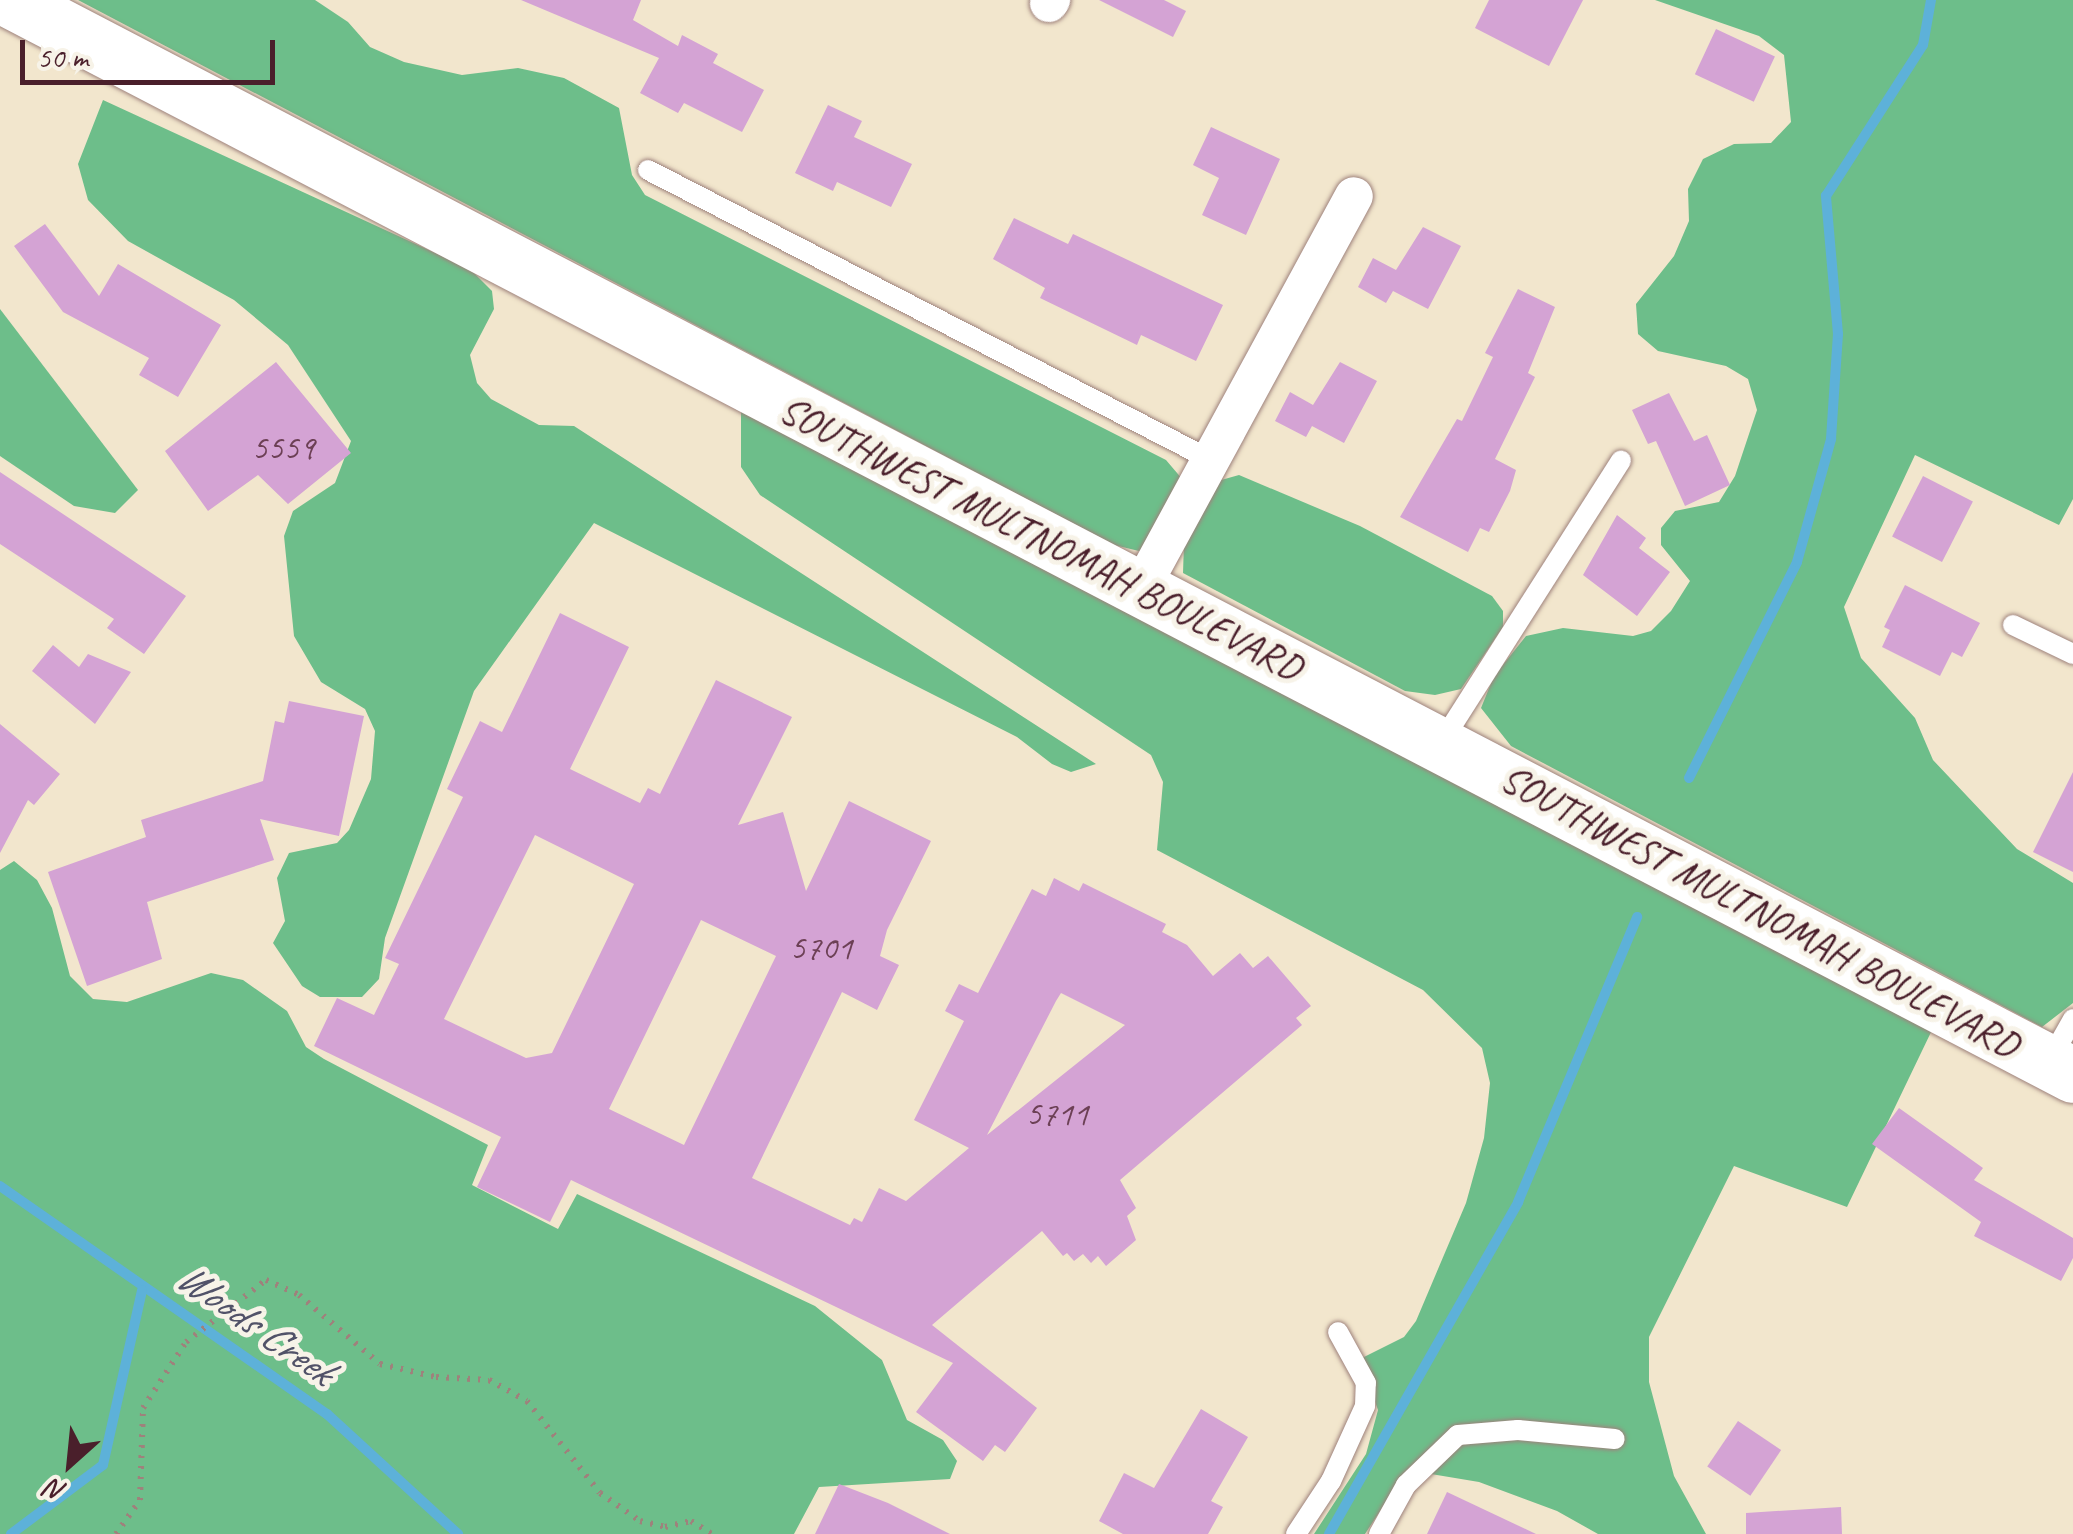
<!DOCTYPE html>
<style>
body{margin:0}
#map{position:relative;width:2073px;height:1534px;overflow:hidden;background:#f2e6cd;font-family:Caveat,sans-serif}
div>[style]{position:absolute}
.forest>*{inset:0;background:#6dbe8a}
.stream>*{height:10px;margin:-5px;padding:0 5px;transform-origin:5px;border-radius:5px;background:#5db1d9}
.building>*{inset:0;background:#d4a3d4;transform-origin:0 0}
.path>*{height:6px;margin-top:-3px;transform-origin:0;background:repeating-linear-gradient(90deg,#9e827c 0 2.5px,transparent 0 10.5px)}
.roads{filter:drop-shadow(0 0 2px #9e827c) drop-shadow(0 0 2px #9e827c)}
.lane>*{height:20px;margin:-10px;padding:0 10px;transform-origin:10px;border-radius:10px;background:#fff}
.street>*{height:38px;margin:-19px;padding:0 19px;transform-origin:19px;border-radius:19px;background:#fff}
.secondary>*{height:55px;margin:-27.5px;padding:0 27.5px;transform-origin:27.5px;border-radius:27.5px;background:#fff}
span{translate:-50% -50%;white-space:nowrap;text-align:center;line-height:1.15;-webkit-text-stroke:10px #f7f3e8;paint-order:stroke}
.number-label{font-size:35px;color:#6c4055}
.number-label span{-webkit-text-stroke-width:0}
.street-label{font-size:40px;color:#4a1f2b}
.water-label{font-size:42px;color:#515268;font-style:italic}
.north{position:absolute;left:20px;top:1414px;width:100px;height:100px;-webkit-text-stroke:8px #f7f3e8;paint-order:stroke;rotate:207deg;font-size:28px;font-weight:700;line-height:40px;text-align:center;color:#4a1f2b}
.north::after{content:'';display:block;margin:auto;width:35px;height:45px;background:#4a1f2b;clip-path:polygon(50% 0,100% 100%,50% 72%,0 100%)}
.scale{position:absolute;left:20px;top:40px;width:255px;height:45px;box-sizing:border-box;border:5px solid #4a1f2b;border-top:0;padding-left:12px;font-size:30px;line-height:35px;white-space:nowrap;color:#4a1f2b;-webkit-text-stroke:8px #f7f3e8;paint-order:stroke}
</style>
<div id="map">
<div class="forest">
<div style="clip-path:polygon(78px 0,315px 0,348px 22px,370px 47px,404px 62px,462px 75px,518px 68px,564px 78px,619px 108px,632px 175px,645px 195px,1166px 460px,1183px 480px,1154px 544px,1139px 551px,1114px 545px)"></div>
<div style="clip-path:polygon(1655px 0,2073px 0,2073px 499px,2059px 525px,1915px 455px,1844px 607px,1861px 658px,1915px 718px,1933px 760px,2017px 849px,2073px 883px,2073px 1003px,2042px 1027px,1511px 746px,1481px 708px,1494px 676px,1526px 636px,1563px 628px,1633px 636px,1651px 631px,1671px 611px,1690px 581px,1661px 545px,1661px 528px,1675px 511px,1719px 502px,1735px 476px,1757px 410px,1748px 379px,1726px 366px,1658px 351px,1638px 334px,1636px 304px,1674px 256px,1689px 221px,1688px 189px,1703px 159px,1734px 144px,1771px 143px,1791px 122px,1784px 55px,1759px 36px)"></div>
<div style="clip-path:polygon(103px 100px,470px 269px,492px 291px,494px 309px,470px 355px,477px 383px,491px 399px,539px 425px,574px 426px,1096px 764px,1071px 772px,1052px 764px,1017px 737px,594px 523px,474px 691px,385px 938px,379px 979px,362px 997px,320px 997px,302px 986px,273px 943px,285px 921px,277px 878px,289px 853px,337px 843px,349px 830px,371px 779px,375px 731px,365px 709px,321px 682px,294px 636px,284px 536px,293px 511px,335px 483px,351px 441px,288px 345px,234px 300px,128px 241px,88px 200px,78px 164px)"></div>
<div style="clip-path:polygon(0 309px,138px 490px,115px 513px,74px 506px,0 456px)"></div>
<div style="clip-path:polygon(741px 411px,1933px 1028px,1847px 1207px,1734px 1166px,1649px 1337px,1649px 1382px,1674px 1476px,1706px 1534px,1598px 1534px,1557px 1511px,1479px 1482px,1407px 1470px,1365px 1534px,1314px 1534px,1366px 1454px,1378px 1410px,1360px 1359px,1404px 1337px,1416px 1321px,1466px 1203px,1484px 1138px,1490px 1083px,1482px 1048px,1423px 990px,1157px 850px,1163px 782px,1151px 755px,760px 495px,741px 467px)"></div>
<div style="clip-path:polygon(1239px 475px,1360px 526px,1492px 596px,1503px 611px,1503px 627px,1461px 689px,1435px 695px,1405px 691px,1183px 573px,1184px 543px,1214px 482px)"></div>
<div style="clip-path:polygon(14px 861px,37px 880px,52px 908px,70px 976px,93px 999px,127px 1002px,211px 973px,243px 980px,287px 1011px,306px 1047px,324px 1059px,488px 1145px,472px 1185px,558px 1229px,577px 1194px,815px 1306px,882px 1360px,907px 1420px,943px 1440px,957px 1461px,950px 1479px,819px 1487px,794px 1534px,0 1534px,0 870px)"></div>
</div>
<div class="stream">
<div style="left:1689px;top:778px;width:241px;rotate:-63.4deg"></div>
<div style="left:1797px;top:562px;width:128px;rotate:-74.5deg"></div>
<div style="left:1831px;top:439px;width:105px;rotate:-86.2deg"></div>
<div style="left:1838px;top:334px;width:139px;rotate:-95deg"></div>
<div style="left:1826px;top:196px;width:179px;rotate:-57.3deg"></div>
<div style="left:1923px;top:45px;width:46px;rotate:-79.9deg"></div>
<div style="left:0;top:1186px;width:399px;rotate:34.9deg"></div>
<div style="left:327px;top:1414px;width:178px;rotate:42.5deg"></div>
<div style="left:11px;top:1534px;width:115px;rotate:-36.9deg"></div>
<div style="left:103px;top:1465px;width:179px;rotate:-77.4deg"></div>
<div style="left:1329px;top:1534px;width:382px;rotate:-60.3deg"></div>
<div style="left:1518px;top:1202px;width:309px;rotate:-67.3deg"></div>
</div>
<div class="building">
<div style="clip-path:polygon(521px 0,641px 0,633px 20px,678px 46px,682px 35px,718px 54px,713px 63px,764px 90px,742px 132px,684px 103px,678px 113px,640px 93px,659px 58px)"></div>
<div style="clip-path:polygon(1099px 0,1164px 0,1186px 11px,1173px 37px)"></div>
<div style="clip-path:polygon(1489px 0,1583px 0,1549px 66px,1475px 28px)"></div>
<div style="left:1716px;top:29px;width:65px;height:50px;rotate:25deg"></div>
<div style="clip-path:polygon(828px 105px,862px 121px,854px 137px,912px 164px,891px 207px,837px 182px,833px 191px,795px 173px)"></div>
<div style="clip-path:polygon(1211px 127px,1280px 159px,1246px 235px,1202px 215px,1219px 178px,1193px 165px)"></div>
<div style="clip-path:polygon(1014px 218px,1068px 244px,1073px 234px,1223px 305px,1196px 361px,1141px 335px,1137px 345px,1040px 298px,1045px 288px,993px 259px)"></div>
<div style="clip-path:polygon(45px 224px,99px 296px,118px 264px,221px 325px,178px 397px,139px 375px,149px 358px,63px 312px,14px 246px)"></div>
<div style="clip-path:polygon(1423px 227px,1461px 246px,1428px 309px,1393px 291px,1386px 303px,1358px 287px,1373px 258px,1396px 270px)"></div>
<div style="clip-path:polygon(1518px 289px,1555px 307px,1528px 373px,1535px 377px,1495px 459px,1516px 470px,1510px 491px,1489px 532px,1480px 528px,1468px 552px,1400px 517px,1457px 419px,1462px 421px,1493px 357px,1485px 353px)"></div>
<div style="clip-path:polygon(276px 362px,351px 453px,288px 504px,258px 475px,208px 511px,165px 451px)"></div>
<div style="clip-path:polygon(1340px 362px,1377px 381px,1344px 443px,1312px 426px,1306px 437px,1275px 421px,1290px 392px,1313px 405px)"></div>
<div style="clip-path:polygon(1669px 393px,1694px 441px,1707px 435px,1730px 485px,1685px 506px,1656px 441px,1648px 444px,1632px 410px)"></div>
<div style="clip-path:polygon(0 472px,186px 596px,144px 654px,107px 628px,114px 619px,0 544px)"></div>
<div style="left:1923px;top:476px;width:56px;height:68px;rotate:27deg"></div>
<div style="clip-path:polygon(1617px 515px,1646px 538px,1639px 548px,1670px 572px,1637px 616px,1583px 575px)"></div>
<div style="clip-path:polygon(1905px 585px,1980px 623px,1962px 657px,1952px 652px,1940px 676px,1882px 647px,1890px 630px,1884px 627px)"></div>
<div style="clip-path:polygon(evenodd,560px 613px,629px 647px,570px 769px,640px 803px,648px 788px,660px 794px,716px 680px,792px 717px,738px 825px,783px 812px,806px 891px,849px 801px,931px 841px,887px 930px,880px 956px,899px 965px,877px 1010px,842px 992px,752px 1178px,850px 1225px,854px 1218px,862px 1222px,879px 1188px,906px 1201px,969px 1148px,914px 1120px,964px 1021px,945px 1011px,959px 984px,978px 993px,1032px 889px,1046px 896px,1054px 878px,1079px 891px,1083px 883px,1166px 924px,1162px 932px,1187px 945px,1213px 976px,1240px 953px,1253px 968px,1268px 956px,1311px 1006px,1296px 1018px,1302px 1025px,1120px 1180px,1136px 1208px,1127px 1216px,1136px 1240px,1106px 1266px,1098px 1256px,1091px 1263px,1083px 1254px,1074px 1261px,1067px 1253px,1063px 1256px,1042px 1231px,932px 1325px,1037px 1408px,1005px 1452px,995px 1445px,983px 1461px,916px 1412px,953px 1363px,571px 1180px,550px 1222px,477px 1187px,501px 1137px,314px 1046px,337px 998px,374px 1015px,399px 964px,385px 958px,463px 797px,447px 789px,480px 721px,502px 732px,560px 613px,535px 835px,634px 884px,552px 1053px,526px 1058px,444px 1019px,535px 835px,560px 613px,701px 920px,776px 956px,684px 1145px,609px 1109px,701px 920px,560px 613px,1061px 993px,1125px 1025px,987px 1135px,1056px 1001px,1061px 993px)"></div>
<div style="clip-path:polygon(53px 645px,79px 667px,88px 654px,131px 672px,95px 724px,32px 671px)"></div>
<div style="clip-path:polygon(289px 701px,364px 716px,339px 836px,260px 819px,274px 860px,147px 902px,162px 959px,87px 986px,48px 872px,146px 837px,141px 820px,263px 781px,275px 721px,284px 723px)"></div>
<div style="clip-path:polygon(0 724px,60px 774px,34px 805px,28px 800px,0 853px)"></div>
<div style="clip-path:polygon(2073px 772px,2073px 872px,2033px 852px)"></div>
<div style="clip-path:polygon(1899px 1108px,1983px 1168px,1974px 1180px,2073px 1238px,2073px 1258px,2061px 1281px,1974px 1236px,1981px 1222px,1872px 1144px)"></div>
<div style="clip-path:polygon(1201px 1409px,1248px 1437px,1211px 1501px,1223px 1507px,1208px 1534px,1123px 1534px,1099px 1521px,1124px 1473px,1154px 1488px)"></div>
<div style="left:1738px;top:1421px;width:52px;height:55px;rotate:34deg"></div>
<div style="clip-path:polygon(839px 1484px,888px 1503px,950px 1534px,815px 1534px)"></div>
<div style="clip-path:polygon(1447px 1492px,1536px 1534px,1427px 1534px)"></div>
<div style="clip-path:polygon(1841px 1507px,1842px 1534px,1746px 1534px,1746px 1513px)"></div>
</div>
<div class="path">
<div style="left:116px;top:1534px;width:42px;rotate:-54.8deg"></div>
<div style="left:140px;top:1500px;width:92px;rotate:-88.1deg"></div>
<div style="left:143px;top:1408px;width:79px;rotate:-56.9deg"></div>
<div style="left:186px;top:1342px;width:101px;rotate:-37.8deg"></div>
<div style="left:266px;top:1280px;width:36px;rotate:24deg"></div>
<div style="left:299px;top:1295px;width:106px;rotate:40.4deg"></div>
<div style="left:380px;top:1364px;width:57px;rotate:13.1deg"></div>
<div style="left:436px;top:1377px;width:53px;rotate:3.2deg"></div>
<div style="left:489px;top:1380px;width:43px;rotate:28.9deg"></div>
<div style="left:527px;top:1401px;width:117px;rotate:51.6deg"></div>
<div style="left:600px;top:1493px;width:49px;rotate:35deg"></div>
<div style="left:640px;top:1521px;width:26px;rotate:13deg"></div>
<div style="left:665px;top:1527px;width:27px;rotate:-13deg"></div>
<div style="left:691px;top:1521px;width:25px;rotate:32deg"></div>
</div>
<div class="roads">
<div class="lane">
<div style="left:648px;top:170px;width:633px;rotate:27.25deg"></div>
<div style="left:2013px;top:625px;width:67px;rotate:25.8deg"></div>
<div style="left:1441px;top:743px;width:335px;rotate:-57.5deg"></div>
<div style="left:2050px;top:1060px;width:47px;rotate:-60.7deg"></div>
<div style="left:1296px;top:1534px;width:64px;rotate:-56.6deg"></div>
<div style="left:1331px;top:1481px;width:82px;rotate:-65.6deg"></div>
<div style="left:1365px;top:1406px;width:23px;rotate:-88deg"></div>
<div style="left:1366px;top:1383px;width:58px;rotate:-118.8deg"></div>
<div style="left:1379px;top:1534px;width:56px;rotate:-61.1deg"></div>
<div style="left:1406px;top:1485px;width:72px;rotate:-43.9deg"></div>
<div style="left:1458px;top:1435px;width:60px;rotate:-4.8deg"></div>
<div style="left:1518px;top:1430px;width:97px;rotate:5.3deg"></div>
</div>
<div class="street">
<div style="left:1049px;top:3px;width:4px;rotate:-56deg"></div>
<div style="left:1140px;top:590px;width:448px;rotate:-61.5deg"></div>
</div>
<div class="secondary">
<div style="left:10px;top:0;width:2326px;rotate:27.52deg"></div>
</div>
</div>
<div class="number-label">
<span style="left:283px;top:448px">5559</span>
<span style="left:821px;top:948px">5701</span>
<span style="left:1057px;top:1114px">5711</span>
</div>
<div class="street-label">
<span style="left:1041px;top:538px;rotate:27deg">SOUTHWEST MULTNOMAH BOULEVARD</span>
<span style="left:1760px;top:911px;rotate:28deg">SOUTHWEST MULTNOMAH BOULEVARD</span>
</div>
<div class="water-label">
<span style="left:255px;top:1324px;rotate:35deg">Woods Creek</span>
</div>
<div class="north">N</div>
<div class="scale">50 m</div>
</div>
